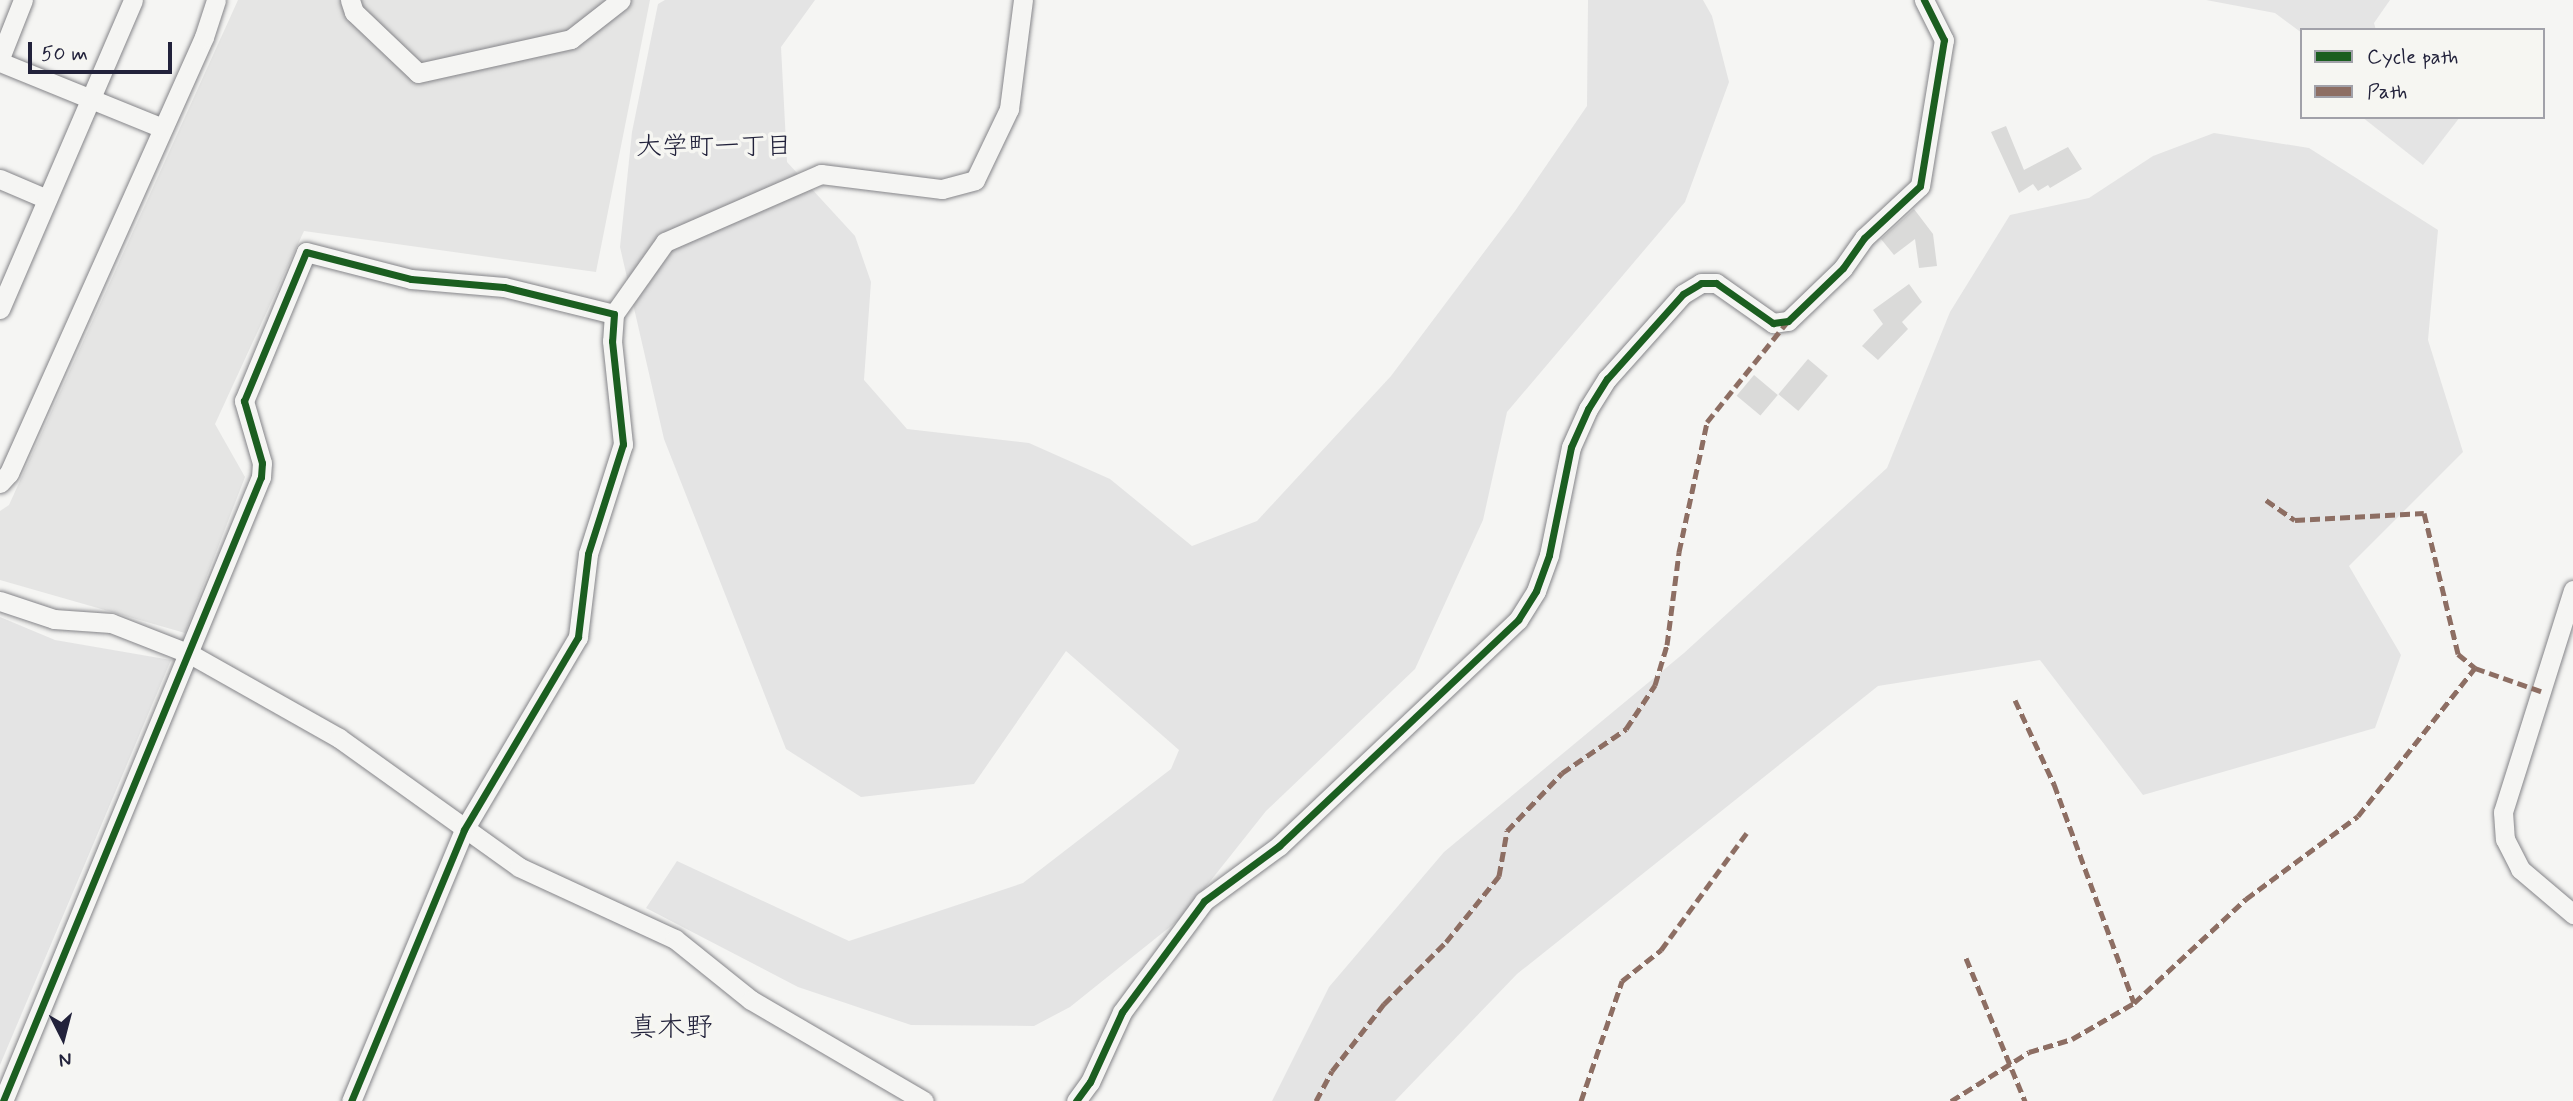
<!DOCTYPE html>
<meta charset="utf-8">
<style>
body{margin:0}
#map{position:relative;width:2573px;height:1101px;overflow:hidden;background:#f5f5f3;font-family:Mynerve,"Klee One",sans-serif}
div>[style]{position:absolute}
.built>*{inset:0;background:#e5e5e4}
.green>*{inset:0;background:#e4e4e4}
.building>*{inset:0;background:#dadad9;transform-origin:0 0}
.roads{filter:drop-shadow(0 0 2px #858589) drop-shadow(0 0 2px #858589)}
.minor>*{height:19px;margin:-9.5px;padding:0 9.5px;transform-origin:9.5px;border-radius:9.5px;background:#f5f5f3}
.quiet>*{height:5px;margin-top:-2.5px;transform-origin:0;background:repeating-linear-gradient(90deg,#8d6e63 0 10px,transparent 0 15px)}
.cycleway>*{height:7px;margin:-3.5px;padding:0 3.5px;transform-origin:3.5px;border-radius:3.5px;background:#1b5e20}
span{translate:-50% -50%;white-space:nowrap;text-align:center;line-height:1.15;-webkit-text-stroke:7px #f6f6f2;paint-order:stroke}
.neighbourhood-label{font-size:26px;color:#22223b}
.quarter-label{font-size:28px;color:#22223b}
.legend{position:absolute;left:2300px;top:28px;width:245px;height:91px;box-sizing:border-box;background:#f6f6f2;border:2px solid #a1a1a9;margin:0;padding:9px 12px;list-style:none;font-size:21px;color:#22223b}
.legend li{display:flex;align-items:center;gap:14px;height:35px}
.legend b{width:35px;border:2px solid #a1a1a9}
.north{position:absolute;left:28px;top:1003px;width:70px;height:70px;-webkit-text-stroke:5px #f6f6f2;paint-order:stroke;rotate:174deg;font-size:19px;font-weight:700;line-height:28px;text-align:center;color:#22223b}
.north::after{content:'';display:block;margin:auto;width:24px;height:32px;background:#22223b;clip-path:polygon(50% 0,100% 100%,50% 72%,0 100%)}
.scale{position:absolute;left:28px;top:42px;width:144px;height:32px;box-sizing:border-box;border:4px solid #22223b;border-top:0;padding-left:9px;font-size:21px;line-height:24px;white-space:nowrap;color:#22223b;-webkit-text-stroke:5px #f6f6f2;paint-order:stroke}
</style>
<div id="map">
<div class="built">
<div style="clip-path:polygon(238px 0,650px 0,596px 272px,304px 231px,215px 424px,245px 477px,185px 633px,0 580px,0 511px,9px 505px)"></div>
</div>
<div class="green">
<div style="clip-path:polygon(665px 0,815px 0,781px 47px,787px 162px,855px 236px,871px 282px,864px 380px,907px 429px,1029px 443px,1110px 479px,1192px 546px,1257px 521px,1391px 376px,1515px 211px,1587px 106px,1588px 0,1703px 0,1712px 16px,1729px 82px,1685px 202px,1507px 412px,1483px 520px,1415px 669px,1266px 811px,1181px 918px,1070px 1007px,1034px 1026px,911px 1025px,798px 987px,646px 908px,677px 861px,849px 941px,1023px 883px,1171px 769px,1179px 750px,1066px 651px,974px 784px,861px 797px,786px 749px,664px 439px,620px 247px,632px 132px,658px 4px)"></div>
<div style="clip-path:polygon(2206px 0,2390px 0,2374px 23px,2376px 30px,2302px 30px,2302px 33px,2275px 13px)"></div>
<div style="clip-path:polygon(2362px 117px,2460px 117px,2423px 165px)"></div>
<div style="clip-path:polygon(2214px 133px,2309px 148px,2438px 230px,2428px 340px,2463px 452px,2349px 566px,2401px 655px,2375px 728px,2143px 795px,2040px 660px,1878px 686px,1517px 974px,1395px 1101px,1272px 1101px,1329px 987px,1444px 852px,1684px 653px,1887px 468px,1950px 312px,2010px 215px,2089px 198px,2153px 156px)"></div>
<div style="clip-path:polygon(0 617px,55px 640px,171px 660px,0 1065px)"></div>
</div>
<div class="building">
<div style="clip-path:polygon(2006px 126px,2024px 170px,2068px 147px,2082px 169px,2050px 188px,2048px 185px,2038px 191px,2033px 184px,2019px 193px,1991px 132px)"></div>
<div style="clip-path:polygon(1914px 209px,1933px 234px,1937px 266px,1919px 268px,1915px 239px,1894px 255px,1881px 239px)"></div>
<div style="clip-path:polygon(1909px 284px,1922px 302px,1902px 322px,1908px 329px,1878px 360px,1862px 346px,1883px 324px,1873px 310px)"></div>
<div style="left:1808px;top:359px;width:26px;height:46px;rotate:40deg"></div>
<div style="left:1754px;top:375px;width:31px;height:27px;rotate:40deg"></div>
</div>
<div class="roads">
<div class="minor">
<div style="left:350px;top:0;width:13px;rotate:72deg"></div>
<div style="left:354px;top:12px;width:88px;rotate:43.6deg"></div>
<div style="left:418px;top:73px;width:157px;rotate:-12.5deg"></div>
<div style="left:571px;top:39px;width:63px;rotate:-38deg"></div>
<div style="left:0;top:58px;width:62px;rotate:-68.4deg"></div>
<div style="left:0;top:62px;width:173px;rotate:22.1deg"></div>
<div style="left:0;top:179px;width:51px;rotate:23.1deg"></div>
<div style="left:0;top:309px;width:336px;rotate:-66.7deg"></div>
<div style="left:614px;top:314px;width:88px;rotate:-54.7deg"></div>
<div style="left:665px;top:242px;width:170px;rotate:-23.6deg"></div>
<div style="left:821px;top:174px;width:122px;rotate:7.1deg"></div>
<div style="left:942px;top:189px;width:34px;rotate:-15deg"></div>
<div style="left:975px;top:180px;width:79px;rotate:-64.4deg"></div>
<div style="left:1009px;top:109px;width:110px;rotate:-82.7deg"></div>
<div style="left:0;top:483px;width:13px;rotate:-48deg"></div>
<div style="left:9px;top:473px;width:478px;rotate:-65.9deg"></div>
<div style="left:204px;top:37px;width:39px;rotate:-72deg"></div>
<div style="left:2573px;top:590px;width:233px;rotate:107.5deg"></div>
<div style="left:2503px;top:812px;width:27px;rotate:86deg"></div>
<div style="left:2505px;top:839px;width:34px;rotate:63deg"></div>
<div style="left:2520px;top:869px;width:70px;rotate:40.3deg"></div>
<div style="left:0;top:601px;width:57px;rotate:18.4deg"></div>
<div style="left:54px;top:619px;width:57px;rotate:4deg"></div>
<div style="left:111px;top:623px;width:85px;rotate:21.4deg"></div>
<div style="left:190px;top:654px;width:171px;rotate:29.4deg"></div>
<div style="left:339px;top:738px;width:221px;rotate:35.6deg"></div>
<div style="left:519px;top:867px;width:172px;rotate:24.8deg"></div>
<div style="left:675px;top:939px;width:97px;rotate:38.8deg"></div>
<div style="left:751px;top:1000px;width:200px;rotate:30.3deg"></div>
<div style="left:3px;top:1101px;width:675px;rotate:-67.54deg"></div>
<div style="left:261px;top:477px;width:14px;rotate:-86deg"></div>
<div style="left:262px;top:463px;width:65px;rotate:-106.2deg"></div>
<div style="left:244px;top:401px;width:161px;rotate:-67.4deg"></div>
<div style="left:306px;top:252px;width:108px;rotate:14.4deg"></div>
<div style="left:411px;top:279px;width:93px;rotate:4.9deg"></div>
<div style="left:504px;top:287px;width:113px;rotate:13.8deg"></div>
<div style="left:614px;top:314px;width:27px;rotate:94deg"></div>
<div style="left:612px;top:341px;width:104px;rotate:83.9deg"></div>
<div style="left:623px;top:444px;width:115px;rotate:107.7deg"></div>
<div style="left:588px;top:554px;width:84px;rotate:96.9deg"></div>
<div style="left:578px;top:637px;width:224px;rotate:120.6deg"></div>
<div style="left:464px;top:830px;width:294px;rotate:112.6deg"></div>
<div style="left:1076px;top:1101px;width:24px;rotate:-54deg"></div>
<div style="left:1090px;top:1082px;width:77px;rotate:-65.4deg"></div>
<div style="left:1122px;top:1012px;width:138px;rotate:-53.5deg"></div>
<div style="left:1204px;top:901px;width:93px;rotate:-36.3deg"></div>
<div style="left:1279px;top:846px;width:329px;rotate:-43.4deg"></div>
<div style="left:1518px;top:620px;width:34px;rotate:-58deg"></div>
<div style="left:1536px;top:591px;width:38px;rotate:-70deg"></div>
<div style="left:1549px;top:555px;width:110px;rotate:-78.5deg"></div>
<div style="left:1571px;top:447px;width:42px;rotate:-65.9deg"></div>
<div style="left:1588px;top:409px;width:36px;rotate:-58deg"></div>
<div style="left:1607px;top:379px;width:114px;rotate:-48.2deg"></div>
<div style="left:1683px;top:294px;width:21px;rotate:-31deg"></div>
<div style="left:1701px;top:283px;width:15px"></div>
<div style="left:1716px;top:283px;width:70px;rotate:35.1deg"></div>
<div style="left:1773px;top:323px;width:15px;rotate:-8deg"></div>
<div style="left:1788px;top:321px;width:76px;rotate:-43.9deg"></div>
<div style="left:1843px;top:268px;width:37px;rotate:-55deg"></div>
<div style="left:1864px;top:238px;width:76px;rotate:-42.9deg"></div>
<div style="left:1920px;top:186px;width:148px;rotate:-80.7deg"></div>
<div style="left:1944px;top:40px;width:45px;rotate:-116.6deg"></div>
</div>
</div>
<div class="quiet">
<div style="left:2266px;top:500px;width:35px;rotate:35deg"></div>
<div style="left:2295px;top:520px;width:129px;rotate:-3.1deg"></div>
<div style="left:2424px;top:513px;width:145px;rotate:76.4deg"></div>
<div style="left:2458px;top:654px;width:22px;rotate:39deg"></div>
<div style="left:2015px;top:700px;width:93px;rotate:65.1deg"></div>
<div style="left:2054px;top:784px;width:233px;rotate:69.9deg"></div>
<div style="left:1966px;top:958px;width:155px;rotate:67.6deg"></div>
<div style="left:1316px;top:1101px;width:34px;rotate:-62deg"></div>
<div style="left:1332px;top:1071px;width:85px;rotate:-52.2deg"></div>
<div style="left:1384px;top:1004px;width:88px;rotate:-45deg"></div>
<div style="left:1446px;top:942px;width:85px;rotate:-51.2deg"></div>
<div style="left:1499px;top:876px;width:46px;rotate:-79.9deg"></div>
<div style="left:1507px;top:831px;width:80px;rotate:-46.5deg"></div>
<div style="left:1562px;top:773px;width:78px;rotate:-34.5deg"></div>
<div style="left:1626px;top:729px;width:53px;rotate:-56.6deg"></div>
<div style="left:1655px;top:685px;width:42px;rotate:-73.3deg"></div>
<div style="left:1667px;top:645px;width:94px;rotate:-82.6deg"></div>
<div style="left:1679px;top:552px;width:133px;rotate:-77.8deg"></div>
<div style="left:1707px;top:422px;width:129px;rotate:-51.3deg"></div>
<div style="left:1581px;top:1101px;width:127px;rotate:-71.1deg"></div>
<div style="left:1622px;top:981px;width:50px;rotate:-38.5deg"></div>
<div style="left:1661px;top:950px;width:147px;rotate:-53.8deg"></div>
<div style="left:1951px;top:1101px;width:92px;rotate:-32.1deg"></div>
<div style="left:2029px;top:1052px;width:45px;rotate:-16.8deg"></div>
<div style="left:2072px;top:1039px;width:72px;rotate:-30.1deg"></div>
<div style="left:2134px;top:1003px;width:153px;rotate:-42.9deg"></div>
<div style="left:2246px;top:899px;width:139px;rotate:-36.5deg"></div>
<div style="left:2358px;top:816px;width:189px;rotate:-51.7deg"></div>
<div style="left:2475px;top:668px;width:72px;rotate:19.4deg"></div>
</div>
<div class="cycleway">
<div style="left:3px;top:1101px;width:675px;rotate:-67.54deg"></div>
<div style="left:261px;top:477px;width:14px;rotate:-86deg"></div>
<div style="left:262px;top:463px;width:65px;rotate:-106.2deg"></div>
<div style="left:244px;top:401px;width:161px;rotate:-67.4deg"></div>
<div style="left:306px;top:252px;width:108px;rotate:14.4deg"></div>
<div style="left:411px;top:279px;width:93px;rotate:4.9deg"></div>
<div style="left:504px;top:287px;width:113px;rotate:13.8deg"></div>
<div style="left:614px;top:314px;width:27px;rotate:94deg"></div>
<div style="left:612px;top:341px;width:104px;rotate:83.9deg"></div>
<div style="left:623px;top:444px;width:115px;rotate:107.7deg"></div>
<div style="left:588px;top:554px;width:84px;rotate:96.9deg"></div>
<div style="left:578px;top:637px;width:224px;rotate:120.6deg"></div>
<div style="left:464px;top:830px;width:294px;rotate:112.6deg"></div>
<div style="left:1076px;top:1101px;width:24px;rotate:-54deg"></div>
<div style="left:1090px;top:1082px;width:77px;rotate:-65.4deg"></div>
<div style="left:1122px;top:1012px;width:138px;rotate:-53.5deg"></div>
<div style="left:1204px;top:901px;width:93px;rotate:-36.3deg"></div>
<div style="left:1279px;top:846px;width:329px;rotate:-43.4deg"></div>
<div style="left:1518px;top:620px;width:34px;rotate:-58deg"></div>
<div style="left:1536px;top:591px;width:38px;rotate:-70deg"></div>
<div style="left:1549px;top:555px;width:110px;rotate:-78.5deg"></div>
<div style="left:1571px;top:447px;width:42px;rotate:-65.9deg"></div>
<div style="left:1588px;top:409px;width:36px;rotate:-58deg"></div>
<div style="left:1607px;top:379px;width:114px;rotate:-48.2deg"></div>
<div style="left:1683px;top:294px;width:21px;rotate:-31deg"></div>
<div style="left:1701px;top:283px;width:15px"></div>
<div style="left:1716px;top:283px;width:70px;rotate:35.1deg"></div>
<div style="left:1773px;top:323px;width:15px;rotate:-8deg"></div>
<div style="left:1788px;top:321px;width:76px;rotate:-43.9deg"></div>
<div style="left:1843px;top:268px;width:37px;rotate:-55deg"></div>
<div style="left:1864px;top:238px;width:76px;rotate:-42.9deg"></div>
<div style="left:1920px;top:186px;width:148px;rotate:-80.7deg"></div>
<div style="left:1944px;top:40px;width:45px;rotate:-116.6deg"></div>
</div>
<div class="neighbourhood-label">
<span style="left:714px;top:148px">大学町一丁目</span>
</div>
<div class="quarter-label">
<span style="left:671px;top:1029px">真木野</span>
</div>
<ul class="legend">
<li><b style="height:9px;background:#1b5e20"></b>Cycle path</li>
<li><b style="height:9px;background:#8d6e63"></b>Path</li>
</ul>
<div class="north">N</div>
<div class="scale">50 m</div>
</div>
